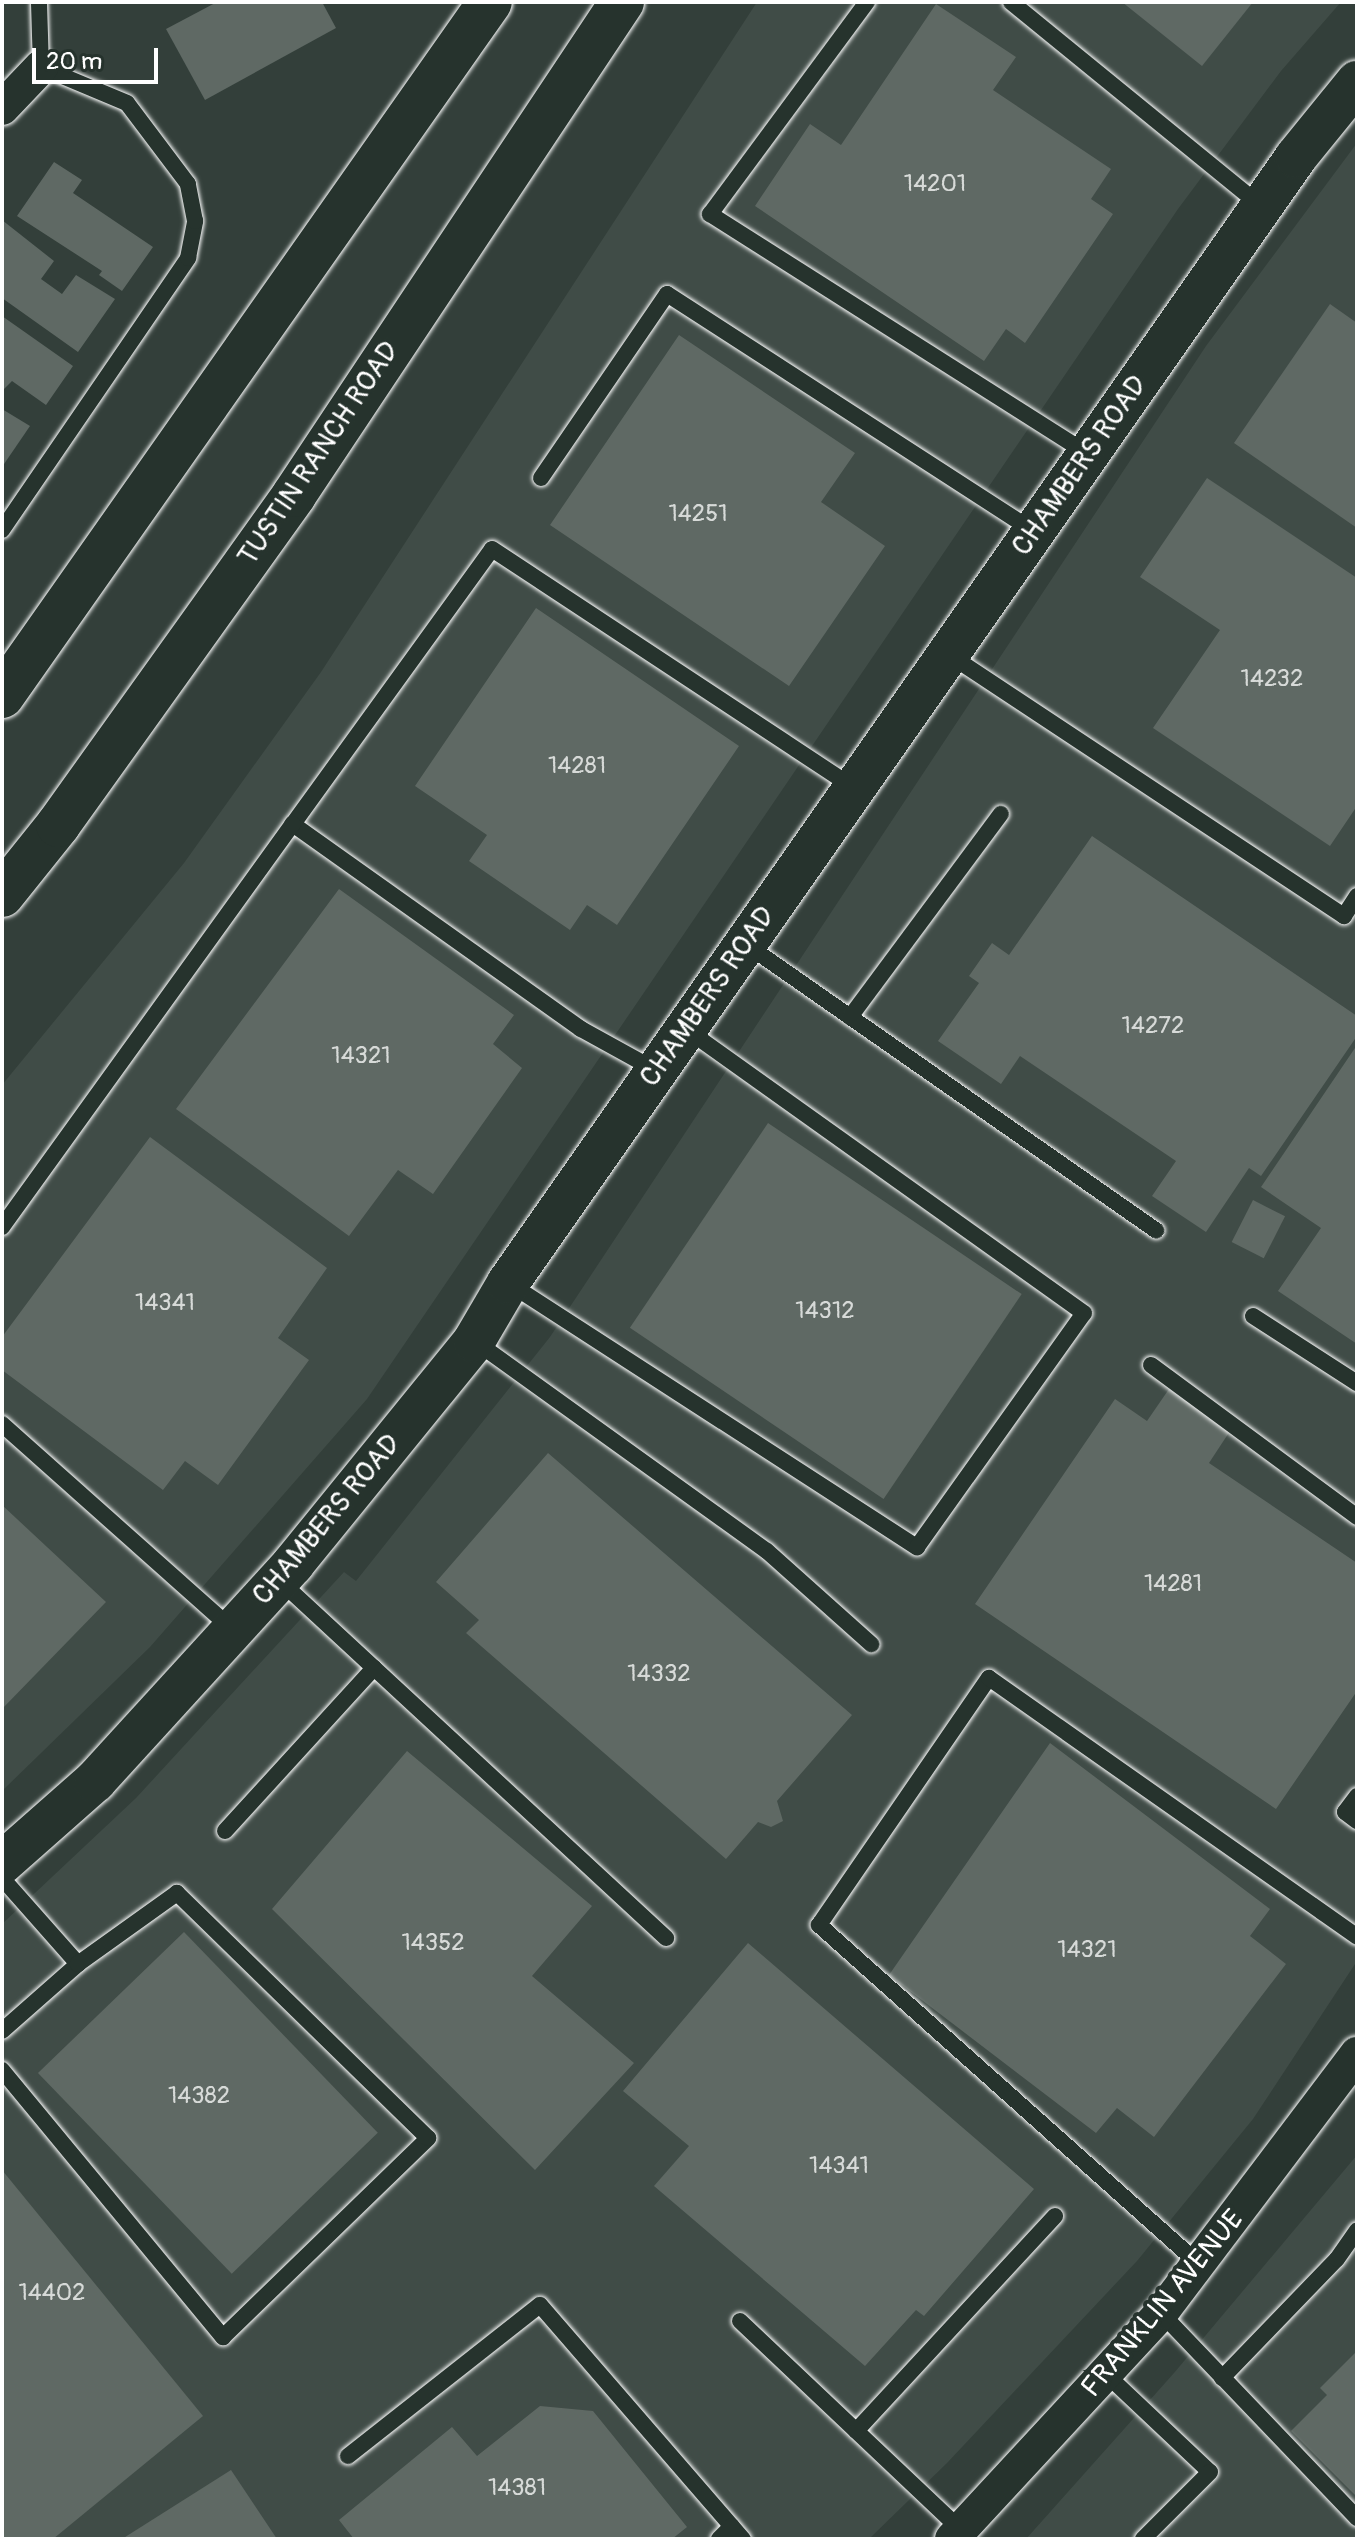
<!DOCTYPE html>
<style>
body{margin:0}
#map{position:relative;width:1359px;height:2541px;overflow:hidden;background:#333f3a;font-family:Pangolin,sans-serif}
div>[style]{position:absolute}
.built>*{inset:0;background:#404c47}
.building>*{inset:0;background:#5f6964;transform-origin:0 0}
.roads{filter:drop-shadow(0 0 2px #fff) drop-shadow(0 0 2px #fff)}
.service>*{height:16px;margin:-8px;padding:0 8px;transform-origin:8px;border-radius:8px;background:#26332d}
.minor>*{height:34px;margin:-17px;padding:0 17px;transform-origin:17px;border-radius:17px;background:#26332d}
.tertiary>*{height:42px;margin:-21px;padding:0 21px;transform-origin:21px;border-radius:21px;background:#26332d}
.primary>*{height:44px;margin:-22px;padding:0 22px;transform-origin:22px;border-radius:22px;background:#26332d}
span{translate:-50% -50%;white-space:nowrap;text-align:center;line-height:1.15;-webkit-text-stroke:8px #26332d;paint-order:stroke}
.number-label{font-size:24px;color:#d7dad8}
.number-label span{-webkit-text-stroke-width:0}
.street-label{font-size:28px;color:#fff}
.frame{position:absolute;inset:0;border:4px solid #fff;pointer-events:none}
.scale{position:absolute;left:32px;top:48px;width:126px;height:36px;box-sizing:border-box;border:4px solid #fff;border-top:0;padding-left:10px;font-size:24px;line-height:28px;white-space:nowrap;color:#fff;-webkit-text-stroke:6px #26332d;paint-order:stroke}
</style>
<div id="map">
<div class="built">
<div style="clip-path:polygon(757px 2px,1341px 2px,1281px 71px,1178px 209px,367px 1399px,150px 1647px,2px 1791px,2px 1085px,184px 863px,321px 672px)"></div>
<div style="clip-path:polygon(1357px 143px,1357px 1961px,1253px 2119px,1137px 2261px,947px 2463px,869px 2539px,2px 2539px,2px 1924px,136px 1798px,344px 1572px,356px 1581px,550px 1337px,1206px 346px)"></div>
<div style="clip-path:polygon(1357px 2155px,1357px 2539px,1026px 2539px,1174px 2373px)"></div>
</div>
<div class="building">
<div style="clip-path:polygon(217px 2px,322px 2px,336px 28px,205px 100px,166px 29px)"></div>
<div style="clip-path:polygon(1122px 2px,1253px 2px,1202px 66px)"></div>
<div style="clip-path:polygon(936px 4px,1016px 57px,993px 90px,1111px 169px,1091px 199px,1113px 214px,1025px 343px,1006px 329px,984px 361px,755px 206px,810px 124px,841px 145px)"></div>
<div style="clip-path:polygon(54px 162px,82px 180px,73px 193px,153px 247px,122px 291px,99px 275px,102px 271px,17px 216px)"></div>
<div style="clip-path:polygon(2px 220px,54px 261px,41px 279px,62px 294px,76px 275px,115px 299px,78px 352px,2px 298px)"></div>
<div style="clip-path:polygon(1330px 304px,1357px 323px,1357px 528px,1234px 443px)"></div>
<div style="clip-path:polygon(2px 316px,73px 366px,46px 405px,12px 381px,2px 391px)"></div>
<div style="clip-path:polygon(679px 335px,855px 453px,821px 502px,885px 546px,789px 686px,550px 525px)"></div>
<div style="clip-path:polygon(2px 409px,30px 426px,2px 467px)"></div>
<div style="clip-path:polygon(1207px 478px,1357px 578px,1357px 806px,1330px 846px,1153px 728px,1220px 630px,1140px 577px)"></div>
<div style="clip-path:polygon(536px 608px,739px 746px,617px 925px,587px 905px,570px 930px,469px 861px,487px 835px,415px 786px)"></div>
<div style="clip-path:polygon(1092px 836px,1357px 1016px,1357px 1036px,1261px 1176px,1249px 1168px,1206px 1232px,1152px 1196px,1176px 1161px,1020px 1056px,1001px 1084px,938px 1041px,979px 983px,969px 976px,992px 943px,1009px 955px)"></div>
<div style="clip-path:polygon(339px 889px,514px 1015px,493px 1044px,522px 1068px,433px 1194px,398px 1170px,349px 1236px,176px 1109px)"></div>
<div style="clip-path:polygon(1357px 1045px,1357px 1344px,1278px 1291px,1321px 1228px,1261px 1187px)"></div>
<div style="left:768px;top:1123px;width:306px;height:247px;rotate:34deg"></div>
<div style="clip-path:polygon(150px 1137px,327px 1268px,278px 1338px,309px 1360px,218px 1485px,185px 1461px,163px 1490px,2px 1370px,2px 1337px)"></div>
<div style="left:1253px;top:1200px;width:36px;height:47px;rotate:27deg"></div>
<div style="clip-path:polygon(1169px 1389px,1230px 1431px,1209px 1463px,1357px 1563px,1357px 1691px,1276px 1809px,975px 1604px,1115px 1399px,1147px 1421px)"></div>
<div style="clip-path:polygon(548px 1453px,852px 1715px,777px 1801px,783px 1821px,771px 1827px,758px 1822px,726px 1859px,466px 1633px,479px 1620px,436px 1582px)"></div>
<div style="clip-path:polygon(2px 1505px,106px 1602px,2px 1709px)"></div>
<div style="clip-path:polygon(1050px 1743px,1270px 1909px,1250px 1936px,1286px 1964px,1154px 2137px,1117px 2108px,1096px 2133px,889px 1975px)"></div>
<div style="clip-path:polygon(407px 1751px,592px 1906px,532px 1976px,634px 2063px,535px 2170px,272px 1909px)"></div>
<div style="left:184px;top:1932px;width:279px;height:203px;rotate:46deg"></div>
<div style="clip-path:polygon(748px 1943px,1034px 2189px,924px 2316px,916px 2310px,865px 2366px,654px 2186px,689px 2146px,623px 2091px)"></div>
<div style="clip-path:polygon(2px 2170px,203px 2416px,53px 2539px,2px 2539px)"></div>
<div style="clip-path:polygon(1357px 2351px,1357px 2497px,1291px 2431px,1327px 2395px,1320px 2388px)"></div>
<div style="clip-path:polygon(540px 2406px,593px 2411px,687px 2527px,672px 2539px,354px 2539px,339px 2520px,452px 2427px,477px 2456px)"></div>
<div style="clip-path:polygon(231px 2470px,277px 2539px,122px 2539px)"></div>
</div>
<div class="roads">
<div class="service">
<div style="left:867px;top:2px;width:264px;rotate:126.5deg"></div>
<div style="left:710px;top:214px;width:446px;rotate:32.4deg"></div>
<div style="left:1011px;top:2px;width:323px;rotate:39.2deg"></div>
<div style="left:541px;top:478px;width:223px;rotate:-55.6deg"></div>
<div style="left:667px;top:294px;width:436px;rotate:32.9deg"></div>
<div style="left:2px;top:530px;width:330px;rotate:-55.6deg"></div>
<div style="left:188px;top:258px;width:38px;rotate:-79deg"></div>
<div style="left:195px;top:221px;width:38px;rotate:-101deg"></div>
<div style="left:188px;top:184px;width:101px;rotate:-127deg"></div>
<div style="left:127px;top:103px;width:93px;rotate:-157.3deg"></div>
<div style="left:41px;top:67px;width:65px;rotate:-91.8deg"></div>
<div style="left:948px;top:654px;width:475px;rotate:33.5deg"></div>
<div style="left:1344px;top:916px;width:24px;rotate:-57deg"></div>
<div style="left:747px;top:945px;width:499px;rotate:34.9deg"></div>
<div style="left:850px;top:1017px;width:253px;rotate:-53.4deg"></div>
<div style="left:657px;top:1071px;width:87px;rotate:-151.1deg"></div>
<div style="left:581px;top:1029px;width:354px;rotate:-144.6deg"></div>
<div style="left:293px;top:824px;width:339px;rotate:-54.1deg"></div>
<div style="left:492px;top:549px;width:432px;rotate:33.4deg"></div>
<div style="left:2px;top:1227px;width:497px;rotate:-54.2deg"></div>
<div style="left:510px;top:1284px;width:485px;rotate:32.9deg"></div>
<div style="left:917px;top:1547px;width:287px;rotate:-54.5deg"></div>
<div style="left:1084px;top:1313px;width:488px;rotate:-144.5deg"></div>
<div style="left:1253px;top:1316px;width:124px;rotate:32.8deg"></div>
<div style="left:476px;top:1342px;width:358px;rotate:35.7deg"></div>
<div style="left:767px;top:1551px;width:140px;rotate:41.8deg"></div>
<div style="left:1151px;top:1365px;width:256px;rotate:36.4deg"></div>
<div style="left:2px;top:1424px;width:310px;rotate:41.7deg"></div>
<div style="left:280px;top:1581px;width:526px;rotate:42.76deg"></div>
<div style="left:1357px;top:1796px;width:20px;rotate:127deg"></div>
<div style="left:1345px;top:1812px;width:15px;rotate:37deg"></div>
<div style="left:225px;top:1831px;width:221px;rotate:-47.6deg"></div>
<div style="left:2px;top:1878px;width:115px;rotate:48.5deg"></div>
<div style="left:78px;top:1964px;width:101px;rotate:138.6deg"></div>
<div style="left:2px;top:2070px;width:347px;rotate:50.4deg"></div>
<div style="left:223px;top:2337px;width:286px;rotate:-44.1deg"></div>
<div style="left:428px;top:2138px;width:351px;rotate:-135.7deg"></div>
<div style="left:177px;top:1893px;width:122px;rotate:144.4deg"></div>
<div style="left:1200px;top:2265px;width:511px;rotate:-138.25deg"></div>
<div style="left:819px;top:1925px;width:300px;rotate:-55.5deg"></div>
<div style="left:989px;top:1678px;width:450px;rotate:35.1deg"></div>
<div style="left:1161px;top:2313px;width:284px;rotate:46.3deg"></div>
<div style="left:740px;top:2321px;width:304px;rotate:43.4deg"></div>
<div style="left:1107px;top:2375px;width:141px;rotate:43.3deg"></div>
<div style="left:1210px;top:2472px;width:95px;rotate:135deg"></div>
<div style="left:1222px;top:2378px;width:165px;rotate:-46deg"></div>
<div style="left:1337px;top:2259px;width:35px;rotate:-55deg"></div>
<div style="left:856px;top:2431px;width:293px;rotate:-47.2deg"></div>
<div style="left:348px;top:2456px;width:244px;rotate:-38.2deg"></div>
<div style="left:540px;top:2305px;width:310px;rotate:49.1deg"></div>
<div style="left:719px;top:2539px;width:18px;rotate:-45deg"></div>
</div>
<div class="minor">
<div style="left:2px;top:108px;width:57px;rotate:-46.4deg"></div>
<div style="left:952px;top:2539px;width:308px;rotate:-47.2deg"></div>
<div style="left:1161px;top:2313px;width:325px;rotate:-52.9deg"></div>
</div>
<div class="tertiary">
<div style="left:2px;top:1863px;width:124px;rotate:-41.4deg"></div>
<div style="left:95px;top:1781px;width:294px;rotate:-47.6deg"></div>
<div style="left:293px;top:1564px;width:287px;rotate:-50.9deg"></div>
<div style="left:474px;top:1341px;width:67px;rotate:-59.6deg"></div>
<div style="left:508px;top:1283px;width:1374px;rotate:-55.01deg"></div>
<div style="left:1296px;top:157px;width:97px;rotate:-50.9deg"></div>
</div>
<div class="primary">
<div style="left:2px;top:696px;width:848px;rotate:-54.89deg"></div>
<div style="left:2px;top:895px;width:90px;rotate:-51.3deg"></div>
<div style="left:58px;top:825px;width:406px;rotate:-54.4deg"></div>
<div style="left:294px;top:495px;width:592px;rotate:-56.36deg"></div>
</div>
</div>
<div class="number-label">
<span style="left:935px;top:184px">14201</span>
<span style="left:698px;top:514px">14251</span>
<span style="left:1272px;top:679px">14232</span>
<span style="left:577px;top:766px">14281</span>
<span style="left:1153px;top:1026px">14272</span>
<span style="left:361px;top:1056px">14321</span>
<span style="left:165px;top:1303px">14341</span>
<span style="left:825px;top:1311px">14312</span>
<span style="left:1173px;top:1584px">14281</span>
<span style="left:659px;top:1674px">14332</span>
<span style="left:433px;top:1943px">14352</span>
<span style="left:1087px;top:1950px">14321</span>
<span style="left:199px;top:2096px">14382</span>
<span style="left:839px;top:2166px">14341</span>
<span style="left:52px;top:2293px">14402</span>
<span style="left:517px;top:2488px">14381</span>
</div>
<div class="street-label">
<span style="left:319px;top:454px;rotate:-56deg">TUSTIN RANCH ROAD</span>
<span style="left:1080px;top:466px;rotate:-55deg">CHAMBERS ROAD</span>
<span style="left:708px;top:997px;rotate:-55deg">CHAMBERS ROAD</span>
<span style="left:327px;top:1520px;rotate:-50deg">CHAMBERS ROAD</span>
<span style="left:1163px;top:2304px;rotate:-50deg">FRANKLIN AVENUE</span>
</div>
<div class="frame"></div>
<div class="scale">20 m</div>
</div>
